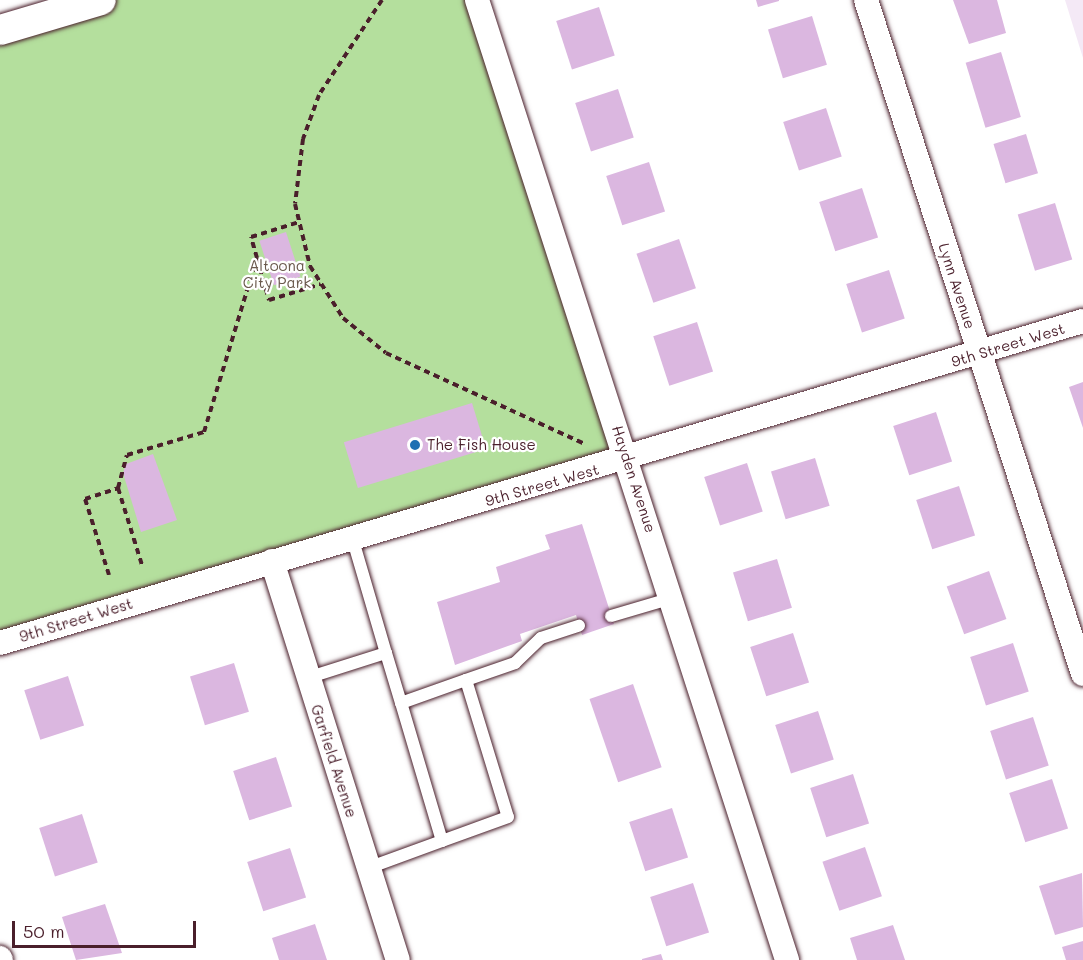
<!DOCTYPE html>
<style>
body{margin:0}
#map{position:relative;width:1083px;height:960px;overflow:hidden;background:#fff;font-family:Mali,sans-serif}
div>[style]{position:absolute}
.built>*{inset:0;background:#f4e9f6}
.green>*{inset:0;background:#b4df9d}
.building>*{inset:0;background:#dbb7e0;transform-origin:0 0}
.path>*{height:4px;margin-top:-2px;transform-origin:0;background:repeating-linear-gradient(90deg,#4a1f2b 0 6px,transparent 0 10.5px)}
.roads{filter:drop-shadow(0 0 2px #4a1f2b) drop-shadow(0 0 2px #4a1f2b)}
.service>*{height:12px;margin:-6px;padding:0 6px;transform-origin:6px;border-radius:6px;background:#fff}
.minor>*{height:24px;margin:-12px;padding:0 12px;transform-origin:12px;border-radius:12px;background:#fff}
.tertiary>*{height:30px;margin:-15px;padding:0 15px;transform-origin:15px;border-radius:15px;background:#fff}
.dots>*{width:16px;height:16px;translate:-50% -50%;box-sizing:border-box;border:3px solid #fff;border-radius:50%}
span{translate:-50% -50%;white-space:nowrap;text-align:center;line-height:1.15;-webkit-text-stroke:4.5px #fff;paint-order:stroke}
.park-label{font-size:15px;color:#6a594d}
.street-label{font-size:15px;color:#4a1f2b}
.poi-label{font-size:15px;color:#4a1f2b}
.left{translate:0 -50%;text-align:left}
.scale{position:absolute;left:12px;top:921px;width:184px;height:27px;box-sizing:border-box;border:3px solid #4a1f2b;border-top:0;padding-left:8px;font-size:18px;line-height:21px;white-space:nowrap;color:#4a1f2b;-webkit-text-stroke:4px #fff;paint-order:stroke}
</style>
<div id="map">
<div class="built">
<div style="clip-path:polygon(1065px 0,1083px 0,1083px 58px)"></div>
</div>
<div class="green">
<div style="clip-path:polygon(101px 0,477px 0,628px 460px,0 643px,0 30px)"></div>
</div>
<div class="building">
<div style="clip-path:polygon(756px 0,779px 0,779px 1px,758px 7px)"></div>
<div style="clip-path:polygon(953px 0,997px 0,1006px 33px,969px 44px)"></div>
<div style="left:599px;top:7px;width:51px;height:45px;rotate:72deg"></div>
<div style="left:812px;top:16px;width:51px;height:46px;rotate:73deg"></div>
<div style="left:1001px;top:52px;width:68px;height:37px;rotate:73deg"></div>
<div style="left:618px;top:89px;width:51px;height:45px;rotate:72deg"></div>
<div style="left:826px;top:108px;width:51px;height:45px;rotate:72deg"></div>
<div style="left:1026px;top:134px;width:41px;height:34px;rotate:73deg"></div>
<div style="left:649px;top:162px;width:52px;height:45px;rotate:72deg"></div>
<div style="left:862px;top:188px;width:52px;height:45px;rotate:72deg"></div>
<div style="left:1055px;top:203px;width:59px;height:39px;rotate:73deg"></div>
<div style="left:286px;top:232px;width:47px;height:28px;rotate:72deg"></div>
<div style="left:679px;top:239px;width:52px;height:45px;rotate:71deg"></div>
<div style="left:889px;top:270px;width:51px;height:45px;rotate:72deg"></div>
<div style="left:697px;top:322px;width:52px;height:46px;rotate:72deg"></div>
<div style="clip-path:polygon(1083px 382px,1083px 428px,1069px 387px)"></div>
<div style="left:472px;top:403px;width:48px;height:134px;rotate:73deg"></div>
<div style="left:936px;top:412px;width:52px;height:45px;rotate:72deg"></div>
<div style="clip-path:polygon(153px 454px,177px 520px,141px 532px,123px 473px,126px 464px)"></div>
<div style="left:815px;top:458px;width:50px;height:46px;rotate:73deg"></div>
<div style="left:747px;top:463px;width:51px;height:45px;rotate:72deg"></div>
<div style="left:959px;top:486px;width:52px;height:45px;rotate:72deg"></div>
<div style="clip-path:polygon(582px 524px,614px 624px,582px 635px,576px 615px,520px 634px,522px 641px,455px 665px,437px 602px,500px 582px,496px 567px,550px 549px,545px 535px)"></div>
<div style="left:777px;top:559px;width:51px;height:46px;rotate:73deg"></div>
<div style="left:989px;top:571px;width:51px;height:45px;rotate:70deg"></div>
<div style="left:793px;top:633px;width:52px;height:45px;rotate:72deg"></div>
<div style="left:1013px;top:643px;width:51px;height:45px;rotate:72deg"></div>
<div style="left:234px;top:663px;width:51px;height:46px;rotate:73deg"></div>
<div style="left:68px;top:676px;width:52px;height:46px;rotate:72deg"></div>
<div style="left:633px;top:684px;width:88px;height:46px;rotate:71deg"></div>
<div style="left:818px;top:711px;width:51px;height:45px;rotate:72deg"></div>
<div style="left:1033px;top:717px;width:51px;height:45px;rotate:72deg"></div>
<div style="left:276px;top:757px;width:52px;height:45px;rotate:72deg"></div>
<div style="left:853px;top:774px;width:52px;height:45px;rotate:72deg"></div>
<div style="left:1052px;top:779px;width:52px;height:45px;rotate:72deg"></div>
<div style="left:672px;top:808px;width:52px;height:45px;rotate:72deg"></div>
<div style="left:82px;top:814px;width:51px;height:45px;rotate:72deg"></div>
<div style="left:865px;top:847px;width:52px;height:45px;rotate:71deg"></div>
<div style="left:290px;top:848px;width:52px;height:45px;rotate:72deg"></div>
<div style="clip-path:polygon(1082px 873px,1083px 927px,1055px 935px,1039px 886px)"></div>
<div style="left:693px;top:883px;width:52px;height:45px;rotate:72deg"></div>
<div style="clip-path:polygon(105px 904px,122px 953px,76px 960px,62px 917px)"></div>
<div style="clip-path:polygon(315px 924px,327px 960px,279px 960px,272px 938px)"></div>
<div style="clip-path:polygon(893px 925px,905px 960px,857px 960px,850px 938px)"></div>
<div style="clip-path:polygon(1083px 941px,1083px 960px,1066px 960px,1062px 947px)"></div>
<div style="clip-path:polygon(661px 954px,663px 960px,642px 960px,642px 959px)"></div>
</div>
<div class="path">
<div style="left:382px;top:0;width:114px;rotate:123.6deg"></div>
<div style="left:319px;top:95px;width:47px;rotate:110deg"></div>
<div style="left:303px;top:139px;width:65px;rotate:97deg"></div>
<div style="left:295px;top:204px;width:64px;rotate:76.4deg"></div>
<div style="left:310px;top:266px;width:62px;rotate:57.6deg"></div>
<div style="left:343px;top:318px;width:55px;rotate:39.1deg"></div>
<div style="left:386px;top:353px;width:219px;rotate:24.6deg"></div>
<div style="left:257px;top:258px;width:44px;rotate:74.1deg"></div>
<div style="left:269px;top:300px;width:54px;rotate:-17.1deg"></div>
<div style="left:118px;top:488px;width:34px;rotate:-75deg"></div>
<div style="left:127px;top:455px;width:80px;rotate:-16.6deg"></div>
<div style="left:204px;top:432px;width:182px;rotate:-73.1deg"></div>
<div style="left:257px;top:258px;width:22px;rotate:-106deg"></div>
<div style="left:251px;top:237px;width:50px;rotate:-17.4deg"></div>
<div style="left:109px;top:575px;width:80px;rotate:-107.5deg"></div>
<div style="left:85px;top:499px;width:35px;rotate:-18deg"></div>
<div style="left:118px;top:488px;width:81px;rotate:72.7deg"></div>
</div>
<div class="roads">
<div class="service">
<div style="left:352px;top:537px;width:121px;rotate:73.7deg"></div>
<div style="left:611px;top:616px;width:64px;rotate:-16.4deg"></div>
<div style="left:307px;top:678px;width:83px;rotate:-17.6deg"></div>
<div style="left:386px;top:653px;width:52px;rotate:73.3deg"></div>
<div style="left:401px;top:703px;width:69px;rotate:-19.5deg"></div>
<div style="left:466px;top:680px;width:143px;rotate:73deg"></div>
<div style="left:508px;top:817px;width:70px;rotate:160deg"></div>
<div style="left:466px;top:680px;width:52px;rotate:-19.1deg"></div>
<div style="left:515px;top:663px;width:36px;rotate:-44deg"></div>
<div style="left:541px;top:638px;width:40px;rotate:-18deg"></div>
<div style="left:368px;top:868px;width:79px;rotate:-20deg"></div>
<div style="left:442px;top:841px;width:144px;rotate:-106.5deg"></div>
</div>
<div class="minor">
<div style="left:477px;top:0;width:1009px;rotate:72.1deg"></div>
<div style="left:866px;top:0;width:708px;rotate:72.15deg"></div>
<div style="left:272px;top:561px;width:418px;rotate:72.5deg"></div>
<div style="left:0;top:643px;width:1130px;rotate:-16.56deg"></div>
<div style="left:0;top:958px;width:2px;rotate:63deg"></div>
</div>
<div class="tertiary">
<div style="left:0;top:30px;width:105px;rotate:-16.5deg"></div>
</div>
</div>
<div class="dots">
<div style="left:415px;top:445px;background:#1f6fb2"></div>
</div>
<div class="park-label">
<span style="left:277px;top:274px">Altoona<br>City Park</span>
</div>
<div class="street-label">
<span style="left:957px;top:286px;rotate:72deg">Lynn Avenue</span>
<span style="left:1008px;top:345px;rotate:-17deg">9th Street West</span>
<span style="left:634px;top:479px;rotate:72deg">Hayden Avenue</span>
<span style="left:542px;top:485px;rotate:-16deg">9th Street West</span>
<span style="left:76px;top:620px;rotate:-17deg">9th Street West</span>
<span style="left:334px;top:761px;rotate:72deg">Garfield Avenue</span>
</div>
<div class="poi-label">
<span class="left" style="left:427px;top:445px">The Fish House</span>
</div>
<div class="scale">50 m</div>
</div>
